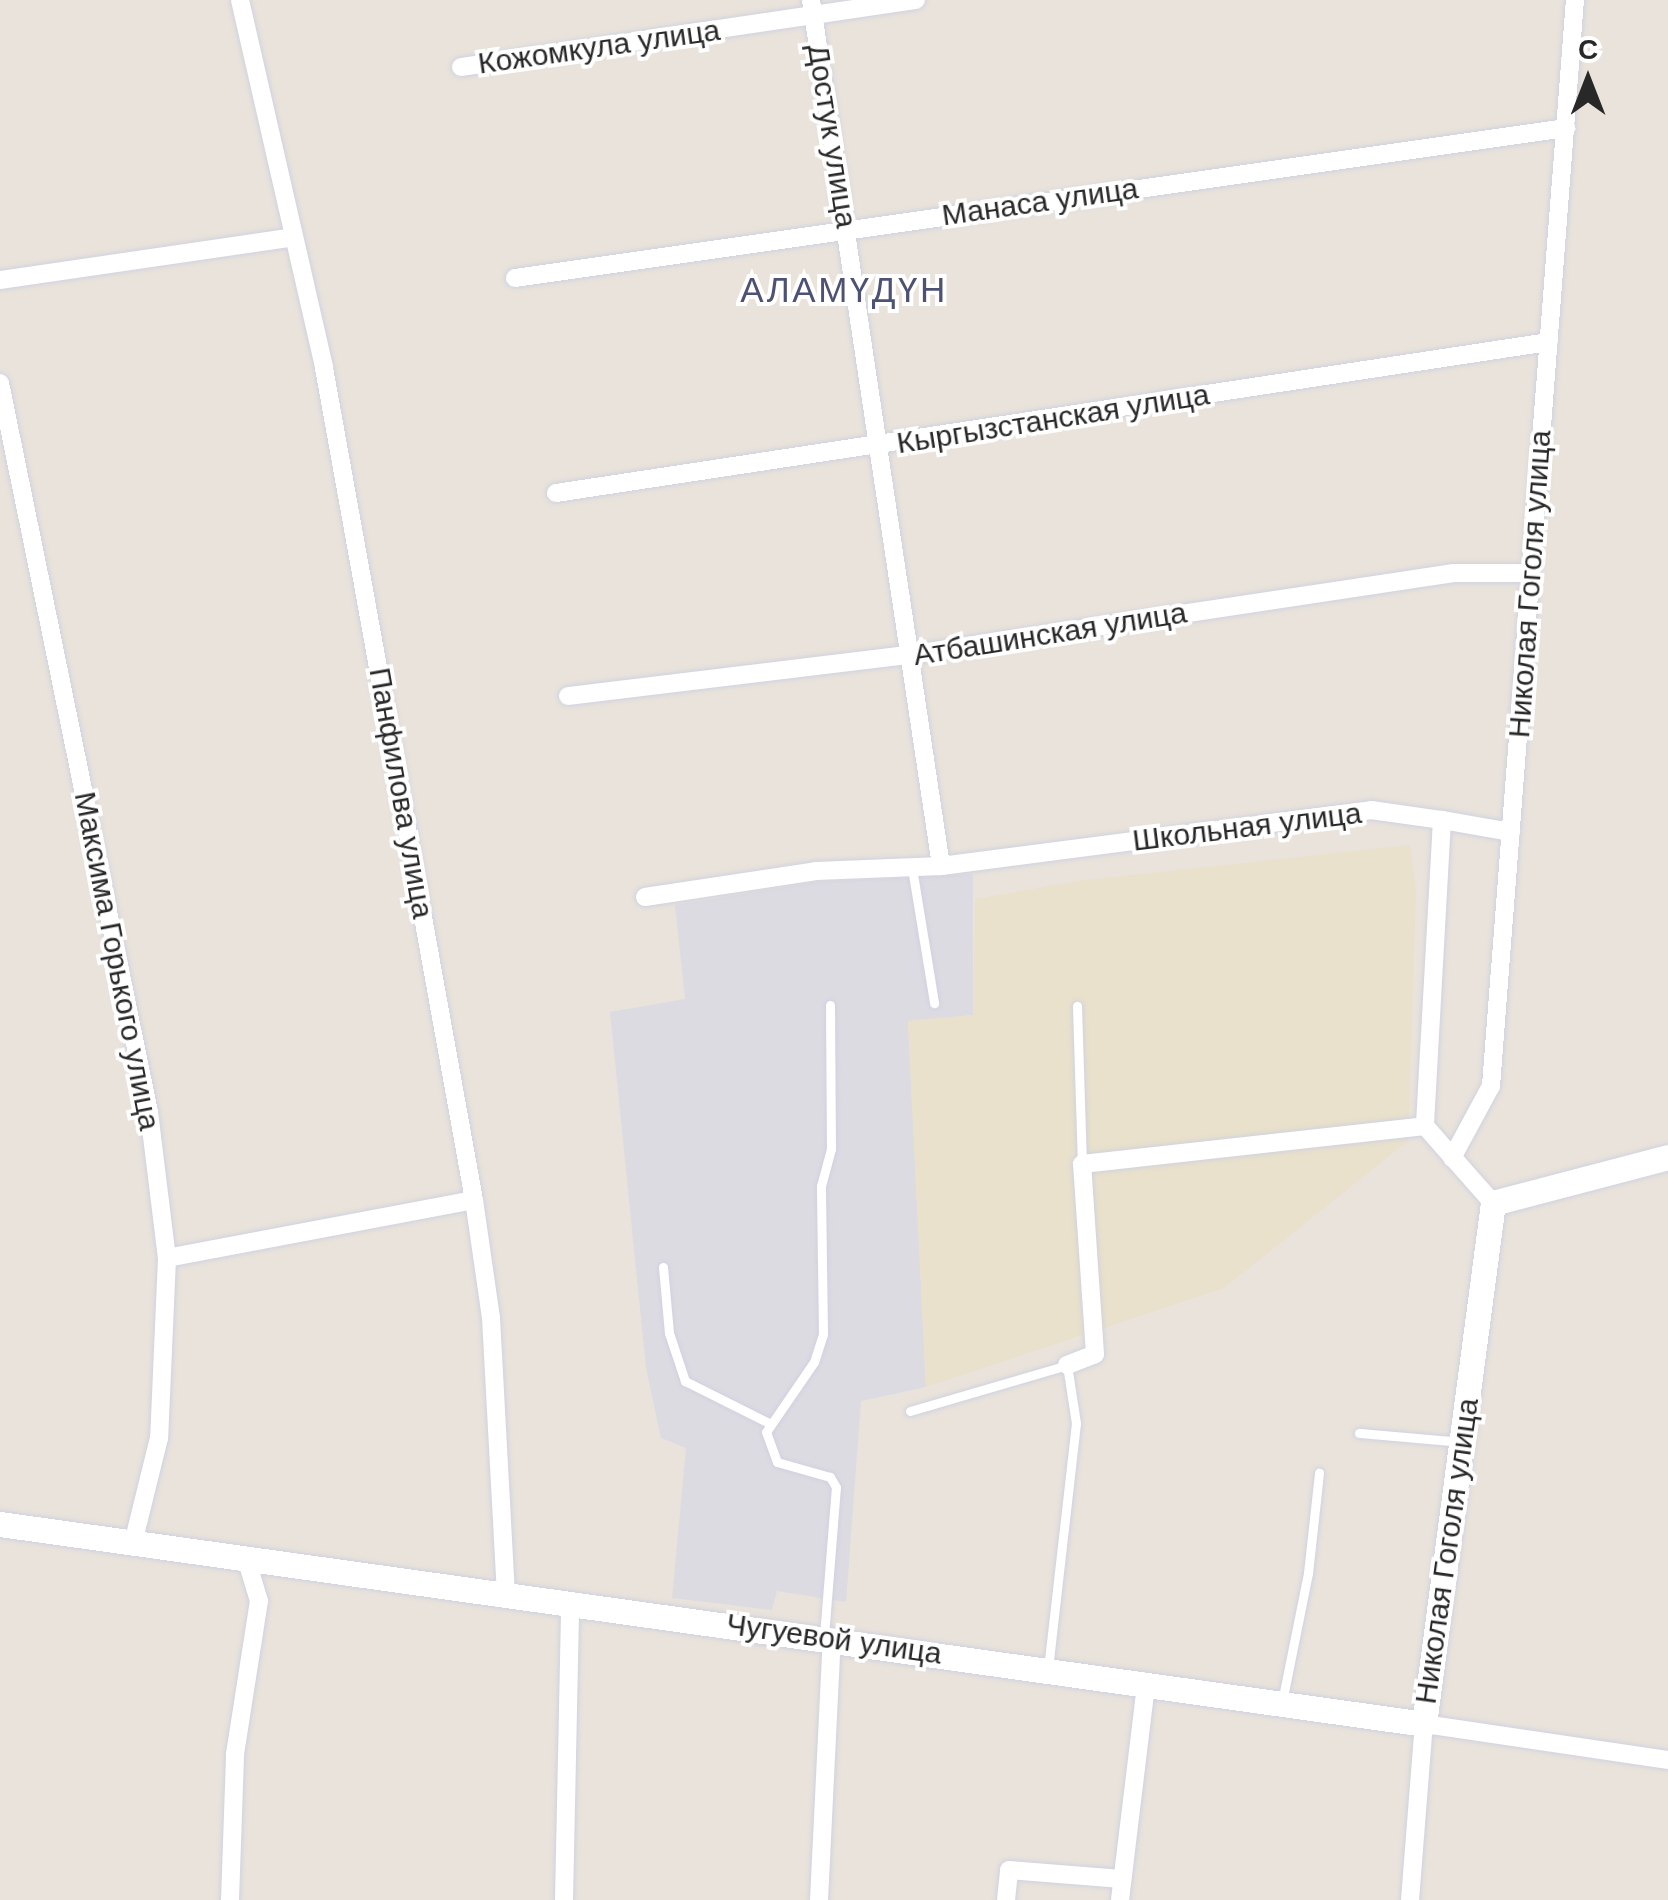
<!DOCTYPE html>
<meta charset="utf-8">
<style>
body{margin:0}
#map{position:relative;width:1668px;height:1900px;overflow:hidden;background:#e9e3db;font-family:Arial,sans-serif}
div>[style]{position:absolute}
.industrial>*{inset:0;background:#dddbe2}
.education>*{inset:0;background:#e9e1cb}
.roads{filter:drop-shadow(0 0 2px #d0d2e0) drop-shadow(0 0 2px #d0d2e0)}
.lane>*{height:9px;margin:-4.5px;padding:0 4.5px;transform-origin:4.5px;border-radius:4.5px;background:#fff}
.street>*{height:18px;margin:-9px;padding:0 9px;transform-origin:9px;border-radius:9px;background:#fff}
.secondary>*{height:25px;margin:-12.5px;padding:0 12.5px;transform-origin:12.5px;border-radius:12.5px;background:#fff}
span{translate:-50% -50%;white-space:nowrap;text-align:center;line-height:1.15;-webkit-text-stroke:8px #fff;paint-order:stroke}
.street-label{font-size:30px;color:#282828}
.quarter-label{font-size:35px;color:#4d5274;letter-spacing:2.5px}
.north{position:absolute;left:1538px;top:30px;width:100px;height:100px;-webkit-text-stroke:8px #fff;paint-order:stroke;rotate:0deg;font-size:28px;font-weight:700;line-height:40px;text-align:center;color:#282828}
.north::after{content:'';display:block;margin:auto;width:35px;height:45px;background:#282828;clip-path:polygon(50% 0,100% 100%,50% 72%,0 100%)}
</style>
<div id="map">
<div class="industrial">
<i style="clip-path:polygon(973px 874px,973px 1015px,908px 1022px,926px 1387px,861px 1401px,846px 1602px,777px 1591px,772px 1610px,672px 1598px,686px 1448px,661px 1438px,646px 1368px,610px 1012px,685px 999px,675px 905px,817px 882px)"></i>
</div>
<div class="education">
<i style="clip-path:polygon(1410px 845px,1416px 891px,1408px 1141px,1224px 1288px,926px 1387px,908px 1021px,973px 1015px,975px 899px,1086px 880px)"></i>
</div>
<div class="roads">
<div class="lane">
<i style="left:912px;top:868px;width:137px;rotate:80.7deg"></i>
<i style="left:1077px;top:1006px;width:158px;rotate:88.2deg"></i>
<i style="left:663px;top:1267px;width:66px;rotate:84.8deg"></i>
<i style="left:669px;top:1333px;width:51px;rotate:71.6deg"></i>
<i style="left:685px;top:1381px;width:96px;rotate:26.6deg"></i>
<i style="left:910px;top:1411px;width:164px;rotate:-16.3deg"></i>
<i style="left:1067px;top:1365px;width:59px;rotate:81.2deg"></i>
<i style="left:1076px;top:1423px;width:246px;rotate:96.5deg"></i>
<i style="left:1359px;top:1433px;width:102px;rotate:5deg"></i>
<i style="left:824px;top:1636px;width:149px;rotate:-85.4deg"></i>
<i style="left:836px;top:1487px;width:12px;rotate:-121deg"></i>
<i style="left:830px;top:1477px;width:55px;rotate:-164.2deg"></i>
<i style="left:777px;top:1462px;width:32px;rotate:-110deg"></i>
<i style="left:766px;top:1432px;width:85px;rotate:-55.6deg"></i>
<i style="left:814px;top:1362px;width:29px;rotate:-72deg"></i>
<i style="left:823px;top:1334px;width:148px;rotate:-90.8deg"></i>
<i style="left:821px;top:1186px;width:38px;rotate:-75deg"></i>
<i style="left:831px;top:1149px;width:144px;rotate:-90.4deg"></i>
<i style="left:1282px;top:1702px;width:132px;rotate:-78.6deg"></i>
<i style="left:1308px;top:1573px;width:101px;rotate:-83.7deg"></i>
</div>
<div class="street">
<i style="left:240px;top:0;width:377px;rotate:77.1deg"></i>
<i style="left:324px;top:368px;width:845px;rotate:79.78deg"></i>
<i style="left:474px;top:1200px;width:119px;rotate:81.8deg"></i>
<i style="left:491px;top:1318px;width:277px;rotate:86.9deg"></i>
<i style="left:811px;top:0;width:876px;rotate:81.46deg"></i>
<i style="left:461px;top:67px;width:460px;rotate:-8.4deg"></i>
<i style="left:515px;top:278px;width:1062px;rotate:-8.12deg"></i>
<i style="left:0;top:280px;width:296px;rotate:-8.3deg"></i>
<i style="left:0;top:383px;width:744px;rotate:78.45deg"></i>
<i style="left:149px;top:1112px;width:147px;rotate:83deg"></i>
<i style="left:167px;top:1258px;width:180px;rotate:92.5deg"></i>
<i style="left:159px;top:1438px;width:108px;rotate:103.9deg"></i>
<i style="left:556px;top:493px;width:1004px;rotate:-8.65deg"></i>
<i style="left:568px;top:696px;width:343px;rotate:-6.9deg"></i>
<i style="left:909px;top:655px;width:551px;rotate:-8.56deg"></i>
<i style="left:1454px;top:573px;width:77px"></i>
<i style="left:1442px;top:820px;width:70px;rotate:9.9deg"></i>
<i style="left:645px;top:897px;width:173px;rotate:-8.6deg"></i>
<i style="left:816px;top:871px;width:125px;rotate:-2.3deg"></i>
<i style="left:941px;top:866px;width:434px;rotate:-7.4deg"></i>
<i style="left:1371px;top:810px;width:72px;rotate:8deg"></i>
<i style="left:1442px;top:820px;width:306px;rotate:93.2deg"></i>
<i style="left:1425px;top:1126px;width:103px;rotate:48.6deg"></i>
<i style="left:1452px;top:1158px;width:82px;rotate:-61.6deg"></i>
<i style="left:1491px;top:1086px;width:1089px;rotate:-85.58deg"></i>
<i style="left:167px;top:1258px;width:312px;rotate:-10.7deg"></i>
<i style="left:1067px;top:1365px;width:30px;rotate:-21deg"></i>
<i style="left:1095px;top:1354px;width:190px;rotate:-93.9deg"></i>
<i style="left:1082px;top:1164px;width:345px;rotate:-6.3deg"></i>
<i style="left:230px;top:1900px;width:146px;rotate:-88deg"></i>
<i style="left:235px;top:1754px;width:155px;rotate:-81.1deg"></i>
<i style="left:259px;top:1601px;width:45px;rotate:-106.8deg"></i>
<i style="left:564px;top:1900px;width:298px;rotate:-88.8deg"></i>
<i style="left:819px;top:1900px;width:263px;rotate:-87.2deg"></i>
<i style="left:1006px;top:1900px;width:30px;rotate:-84deg"></i>
<i style="left:1009px;top:1870px;width:113px;rotate:4.6deg"></i>
<i style="left:1120px;top:1900px;width:217px;rotate:-83.1deg"></i>
<i style="left:1410px;top:1900px;width:177px;rotate:-85.5deg"></i>
<i style="left:1424px;top:1724px;width:247px;rotate:8.4deg"></i>
</div>
<div class="secondary">
<i style="left:0;top:1524px;width:1438px;rotate:7.99deg"></i>
<i style="left:1424px;top:1724px;width:526px;rotate:-82.46deg"></i>
<i style="left:1493px;top:1203px;width:181px;rotate:-14.7deg"></i>
</div>
</div>
<div class="street-label">
<span style="left:599px;top:47px;rotate:-8deg">Кожомкула улица</span>
<span style="left:832px;top:136px;rotate:81deg">Достук улица</span>
<span style="left:1040px;top:202px;rotate:-8deg">Манаса улица</span>
<span style="left:1053px;top:419px;rotate:-9deg">Кыргызстанская улица</span>
<span style="left:1530px;top:584px;rotate:-86deg">Николая Гоголя улица</span>
<span style="left:1050px;top:634px;rotate:-9deg">Атбашинская улица</span>
<span style="left:401px;top:793px;rotate:80deg">Панфилова улица</span>
<span style="left:1247px;top:827px;rotate:-7deg">Школьная улица</span>
<span style="left:117px;top:961px;rotate:79deg">Максима Горького улица</span>
<span style="left:1447px;top:1551px;rotate:-82deg">Николая Гоголя улица</span>
<span style="left:834px;top:1639px;rotate:8deg">Чугуевой улица</span>
</div>
<div class="quarter-label">
<span style="left:844px;top:290px">АЛАМҮДҮН</span>
</div>
<div class="north">С</div>
</div>
